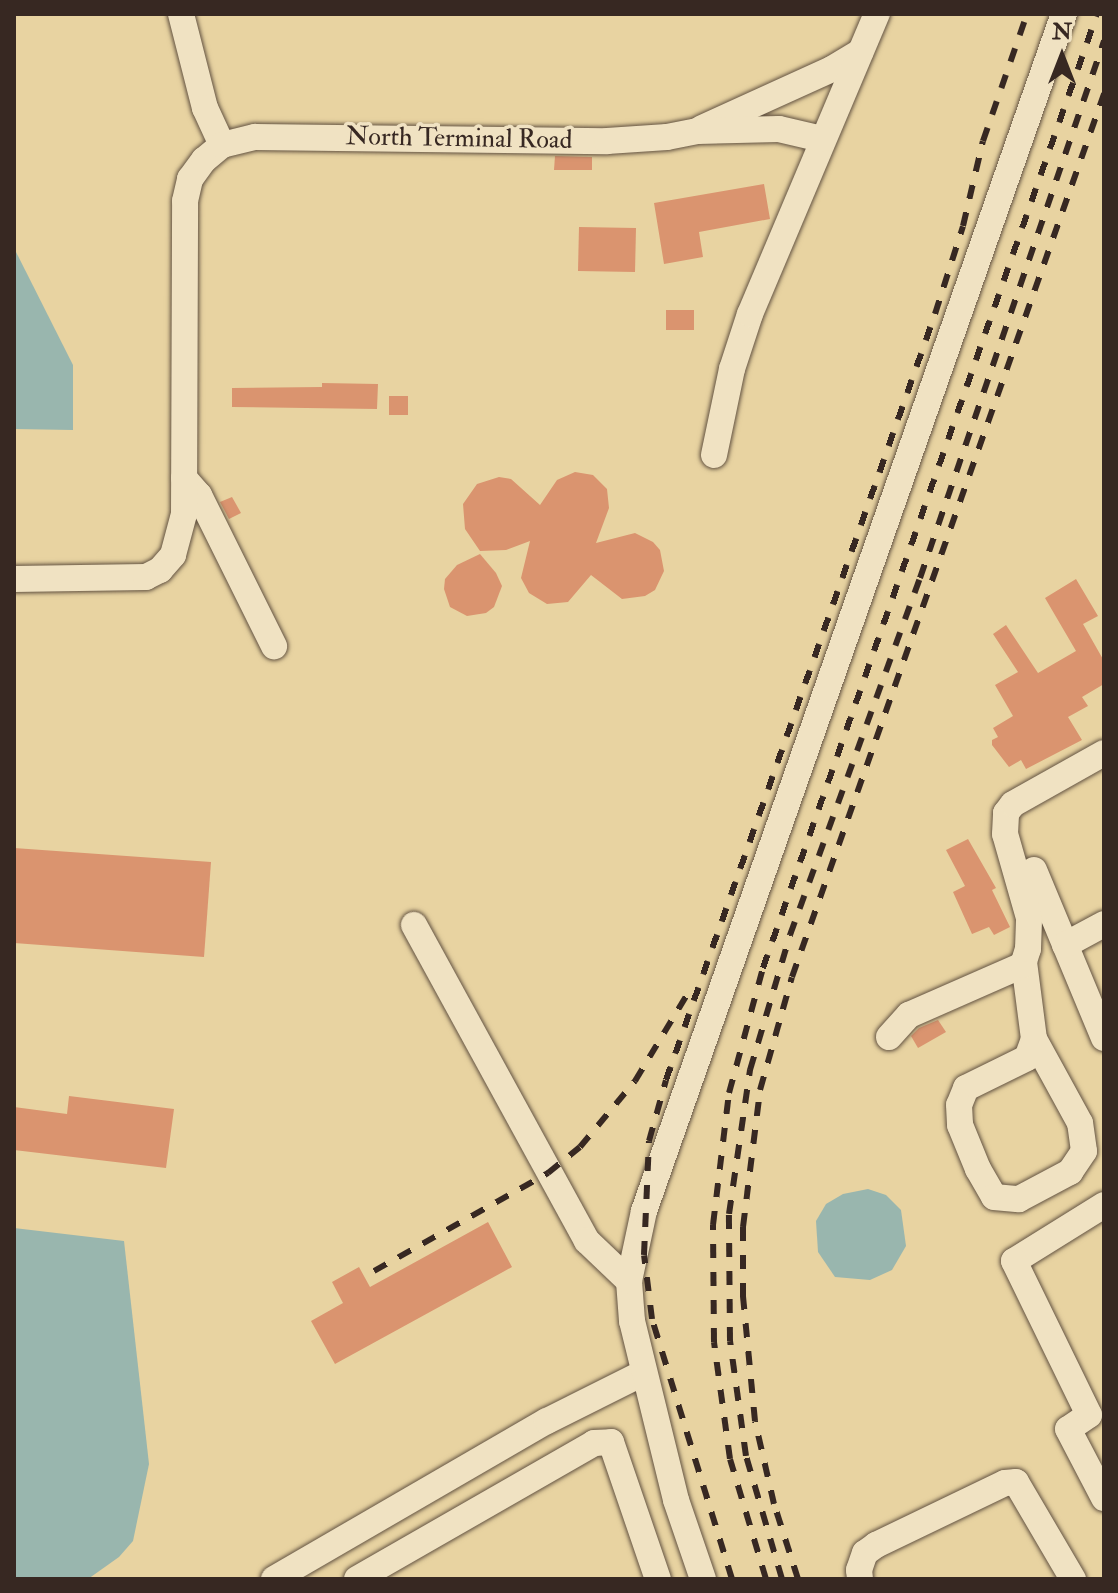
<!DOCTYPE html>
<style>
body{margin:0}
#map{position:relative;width:1118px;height:1593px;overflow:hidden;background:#e8d3a1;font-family:"IM FELL Double Pica",serif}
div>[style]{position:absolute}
.water>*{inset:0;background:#99b6ae}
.building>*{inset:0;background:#da946f}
.roads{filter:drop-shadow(0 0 2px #635342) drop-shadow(0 0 2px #635342)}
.minor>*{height:26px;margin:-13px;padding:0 13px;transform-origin:13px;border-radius:13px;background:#f0e2c2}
.rail>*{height:6px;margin-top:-3px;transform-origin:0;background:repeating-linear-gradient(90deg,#372822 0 14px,transparent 0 28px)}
span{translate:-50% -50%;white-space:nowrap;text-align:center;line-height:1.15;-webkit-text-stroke:7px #f0e2c2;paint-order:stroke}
.street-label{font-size:26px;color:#372822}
.frame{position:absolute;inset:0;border:16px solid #372822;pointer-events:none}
.north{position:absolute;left:1022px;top:16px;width:80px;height:80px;-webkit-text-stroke:6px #f0e2c2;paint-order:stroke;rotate:0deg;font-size:22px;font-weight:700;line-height:32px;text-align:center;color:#372822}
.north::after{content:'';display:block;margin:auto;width:28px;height:36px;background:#372822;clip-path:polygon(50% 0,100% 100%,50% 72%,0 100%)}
</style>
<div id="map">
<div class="water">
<i style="clip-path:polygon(14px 248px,73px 365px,73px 430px,14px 429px)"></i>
<i style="clip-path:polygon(868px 1189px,886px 1195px,901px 1210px,906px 1246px,892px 1270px,870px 1280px,835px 1277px,818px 1252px,816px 1221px,826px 1204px,843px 1194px)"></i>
<i style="clip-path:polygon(14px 1228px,124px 1241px,149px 1464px,133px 1541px,119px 1557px,88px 1579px,14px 1579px)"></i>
</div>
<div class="building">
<i style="clip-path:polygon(555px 156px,592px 157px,592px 170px,554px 170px)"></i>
<i style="clip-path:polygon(764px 184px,770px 219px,699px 232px,703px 257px,664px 264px,654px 203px)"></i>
<i style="clip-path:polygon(579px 227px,636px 228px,635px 272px,578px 271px)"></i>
<i style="clip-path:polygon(666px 310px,694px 310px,694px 330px,666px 330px)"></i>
<i style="clip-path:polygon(322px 383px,378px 384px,377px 409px,232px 407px,232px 388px,322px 387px)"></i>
<i style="clip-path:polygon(389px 396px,408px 396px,408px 415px,389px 415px)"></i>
<i style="clip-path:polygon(575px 472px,593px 475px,607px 489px,609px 508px,596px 543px,635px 533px,653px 542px,660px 550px,664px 571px,655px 590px,645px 596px,622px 599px,591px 575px,568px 602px,547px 604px,529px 593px,521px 578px,530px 541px,506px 550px,480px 551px,465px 529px,463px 504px,477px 484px,499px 477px,511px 479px,540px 505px,557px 480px)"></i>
<i style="clip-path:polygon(232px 497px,241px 513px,229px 519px,220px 502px)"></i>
<i style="clip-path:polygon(480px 554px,496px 573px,502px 586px,494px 607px,486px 613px,467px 616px,450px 607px,444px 589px,445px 579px,457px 565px)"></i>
<i style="clip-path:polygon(1076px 579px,1098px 616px,1083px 624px,1104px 661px,1104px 684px,1082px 697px,1088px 706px,1068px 717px,1082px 740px,1026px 769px,1021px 760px,1009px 767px,992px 745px,992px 740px,998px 737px,993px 728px,1013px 716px,995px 685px,1018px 672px,993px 634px,1006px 625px,1038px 673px,1076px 651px,1045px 598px)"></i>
<i style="clip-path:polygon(968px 839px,996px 888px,992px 890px,1010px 927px,994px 935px,989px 927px,972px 934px,953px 892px,965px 886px,946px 850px)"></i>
<i style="clip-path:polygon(14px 848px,211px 862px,204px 957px,14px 943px)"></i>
<i style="clip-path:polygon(938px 1020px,946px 1032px,918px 1048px,911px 1036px,919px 1028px)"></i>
<i style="clip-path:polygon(69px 1096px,174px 1109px,166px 1168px,14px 1150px,14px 1107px,67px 1114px)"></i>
<i style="clip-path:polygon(488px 1222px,512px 1267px,335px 1364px,311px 1321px,343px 1303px,332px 1282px,359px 1267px,370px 1287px)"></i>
</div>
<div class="roads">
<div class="minor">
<i style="left:181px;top:14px;width:97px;rotate:75.7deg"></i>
<i style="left:205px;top:108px;width:41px;rotate:65.3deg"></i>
<i style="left:702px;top:128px;width:143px;rotate:-24.4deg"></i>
<i style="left:832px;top:69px;width:33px;rotate:-31deg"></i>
<i style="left:714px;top:455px;width:88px;rotate:-78.2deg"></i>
<i style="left:732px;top:369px;width:58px;rotate:-71.9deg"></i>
<i style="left:750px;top:314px;width:326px;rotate:-67.1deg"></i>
<i style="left:184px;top:478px;width:23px;rotate:49deg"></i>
<i style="left:199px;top:495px;width:169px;rotate:63.6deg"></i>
<i style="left:14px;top:579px;width:132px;rotate:-0.9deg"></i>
<i style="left:146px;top:577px;width:16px;rotate:-27deg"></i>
<i style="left:160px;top:570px;width:20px;rotate:-49deg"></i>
<i style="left:173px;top:555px;width:42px;rotate:-75deg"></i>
<i style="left:184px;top:514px;width:313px;rotate:-89.8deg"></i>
<i style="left:185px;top:201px;width:23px;rotate:-77deg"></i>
<i style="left:190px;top:179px;width:24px;rotate:-54deg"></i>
<i style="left:204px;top:160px;width:23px;rotate:-40deg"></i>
<i style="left:222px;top:145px;width:34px;rotate:-14deg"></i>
<i style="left:255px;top:137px;width:352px;rotate:0.7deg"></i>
<i style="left:607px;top:141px;width:60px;rotate:-3.8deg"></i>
<i style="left:667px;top:137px;width:31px;rotate:-11deg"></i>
<i style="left:697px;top:131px;width:82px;rotate:-1.4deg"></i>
<i style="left:779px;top:129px;width:44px;rotate:13.1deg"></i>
<i style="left:1034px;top:870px;width:182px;rotate:67.4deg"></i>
<i style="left:414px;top:925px;width:360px;rotate:61.3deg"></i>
<i style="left:587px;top:1241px;width:58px;rotate:43.6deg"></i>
<i style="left:1065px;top:945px;width:44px;rotate:-28.3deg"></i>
<i style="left:1024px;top:962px;width:78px;rotate:82.6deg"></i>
<i style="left:1034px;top:1039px;width:20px;rotate:110deg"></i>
<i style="left:1027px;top:1058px;width:68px;rotate:153.8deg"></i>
<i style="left:966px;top:1088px;width:18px;rotate:112deg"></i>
<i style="left:959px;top:1105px;width:20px;rotate:87deg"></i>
<i style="left:960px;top:1125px;width:48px;rotate:67.8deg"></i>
<i style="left:978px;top:1169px;width:32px;rotate:60deg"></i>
<i style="left:994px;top:1197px;width:25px;rotate:5deg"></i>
<i style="left:1019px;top:1199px;width:58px;rotate:-27.9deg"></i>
<i style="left:1070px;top:1172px;width:25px;rotate:-56deg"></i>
<i style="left:1084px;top:1151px;width:28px;rotate:-98deg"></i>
<i style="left:1080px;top:1123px;width:96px;rotate:-118.7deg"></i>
<i style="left:889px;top:1037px;width:30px;rotate:-48deg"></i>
<i style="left:909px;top:1015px;width:124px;rotate:-23.7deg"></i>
<i style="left:1023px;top:965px;width:17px;rotate:-73deg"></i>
<i style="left:1028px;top:949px;width:31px;rotate:-88deg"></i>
<i style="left:1029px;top:918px;width:87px;rotate:-105.9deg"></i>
<i style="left:1005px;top:834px;width:21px;rotate:-87deg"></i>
<i style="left:1006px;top:813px;width:11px;rotate:-52deg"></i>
<i style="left:1013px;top:804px;width:104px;rotate:-29.3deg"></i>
<i style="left:1104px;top:1205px;width:106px;rotate:148.1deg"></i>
<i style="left:1014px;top:1261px;width:171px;rotate:64deg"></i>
<i style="left:1089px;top:1415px;width:25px;rotate:146deg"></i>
<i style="left:1068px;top:1429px;width:78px;rotate:62.4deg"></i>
<i style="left:274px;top:1579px;width:315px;rotate:-30.1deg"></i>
<i style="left:547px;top:1421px;width:107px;rotate:-26.6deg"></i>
<i style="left:357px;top:1579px;width:273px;rotate:-29.8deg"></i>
<i style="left:594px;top:1443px;width:17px;rotate:-3deg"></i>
<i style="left:611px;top:1442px;width:145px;rotate:71.1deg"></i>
<i style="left:703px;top:1579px;width:83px;rotate:-108.9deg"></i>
<i style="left:676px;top:1500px;width:184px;rotate:-103.8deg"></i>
<i style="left:632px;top:1321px;width:40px;rotate:-94.3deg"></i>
<i style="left:629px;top:1281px;width:72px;rotate:-77.9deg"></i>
<i style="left:644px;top:1211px;width:1269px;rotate:-70.67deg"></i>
<i style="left:860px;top:1579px;width:9px;rotate:-96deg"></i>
<i style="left:859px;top:1570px;width:18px;rotate:-71deg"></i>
<i style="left:865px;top:1553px;width:14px;rotate:-36deg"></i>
<i style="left:876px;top:1545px;width:143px;rotate:-25.7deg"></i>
<i style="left:1005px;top:1483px;width:11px;rotate:-5deg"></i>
<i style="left:1016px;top:1482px;width:113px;rotate:59.6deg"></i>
</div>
</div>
<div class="rail">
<i style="left:374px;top:1271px;width:200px;rotate:-29.4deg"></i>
<i style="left:548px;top:1173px;width:41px;rotate:-39.1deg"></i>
<i style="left:580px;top:1147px;width:86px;rotate:-50.2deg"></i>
<i style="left:635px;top:1081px;width:103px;rotate:-58.9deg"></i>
<i style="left:732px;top:1579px;width:272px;rotate:-107.1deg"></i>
<i style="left:652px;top:1319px;width:64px;rotate:-97.1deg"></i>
<i style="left:644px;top:1255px;width:114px;rotate:-87.5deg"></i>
<i style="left:649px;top:1141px;width:63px;rotate:-74.4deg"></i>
<i style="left:666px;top:1080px;width:812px;rotate:-70.65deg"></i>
<i style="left:935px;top:314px;width:92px;rotate:-72.3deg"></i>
<i style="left:963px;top:226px;width:87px;rotate:-76.8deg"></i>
<i style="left:983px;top:141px;width:134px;rotate:-70.9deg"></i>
<i style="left:766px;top:1579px;width:125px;rotate:-106.7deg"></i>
<i style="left:730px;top:1459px;width:118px;rotate:-97.8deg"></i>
<i style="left:714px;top:1342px;width:117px;rotate:-90.5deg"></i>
<i style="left:713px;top:1225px;width:133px;rotate:-83.1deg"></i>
<i style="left:729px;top:1093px;width:130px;rotate:-74.8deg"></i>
<i style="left:763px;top:968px;width:1011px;rotate:-70.7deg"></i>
<i style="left:782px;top:1579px;width:128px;rotate:-106.3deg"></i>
<i style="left:746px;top:1456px;width:116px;rotate:-97.9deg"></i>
<i style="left:730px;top:1341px;width:127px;rotate:-90.5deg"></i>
<i style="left:729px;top:1214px;width:146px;rotate:-81.7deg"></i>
<i style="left:750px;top:1070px;width:141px;rotate:-73.5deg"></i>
<i style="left:790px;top:935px;width:380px;rotate:-70deg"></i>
<i style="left:920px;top:578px;width:568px;rotate:-71.09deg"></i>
<i style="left:798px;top:1579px;width:79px;rotate:-107.7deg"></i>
<i style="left:774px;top:1504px;width:85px;rotate:-102.9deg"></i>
<i style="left:755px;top:1421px;width:125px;rotate:-95.5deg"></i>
<i style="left:743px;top:1297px;width:70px;rotate:-90deg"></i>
<i style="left:743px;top:1227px;width:138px;rotate:-82.9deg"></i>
<i style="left:760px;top:1090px;width:117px;rotate:-74.2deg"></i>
<i style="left:792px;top:977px;width:937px;rotate:-70.54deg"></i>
</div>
<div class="street-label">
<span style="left:459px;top:139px;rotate:1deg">North Terminal Road</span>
</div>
<div class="frame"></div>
<div class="north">N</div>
</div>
